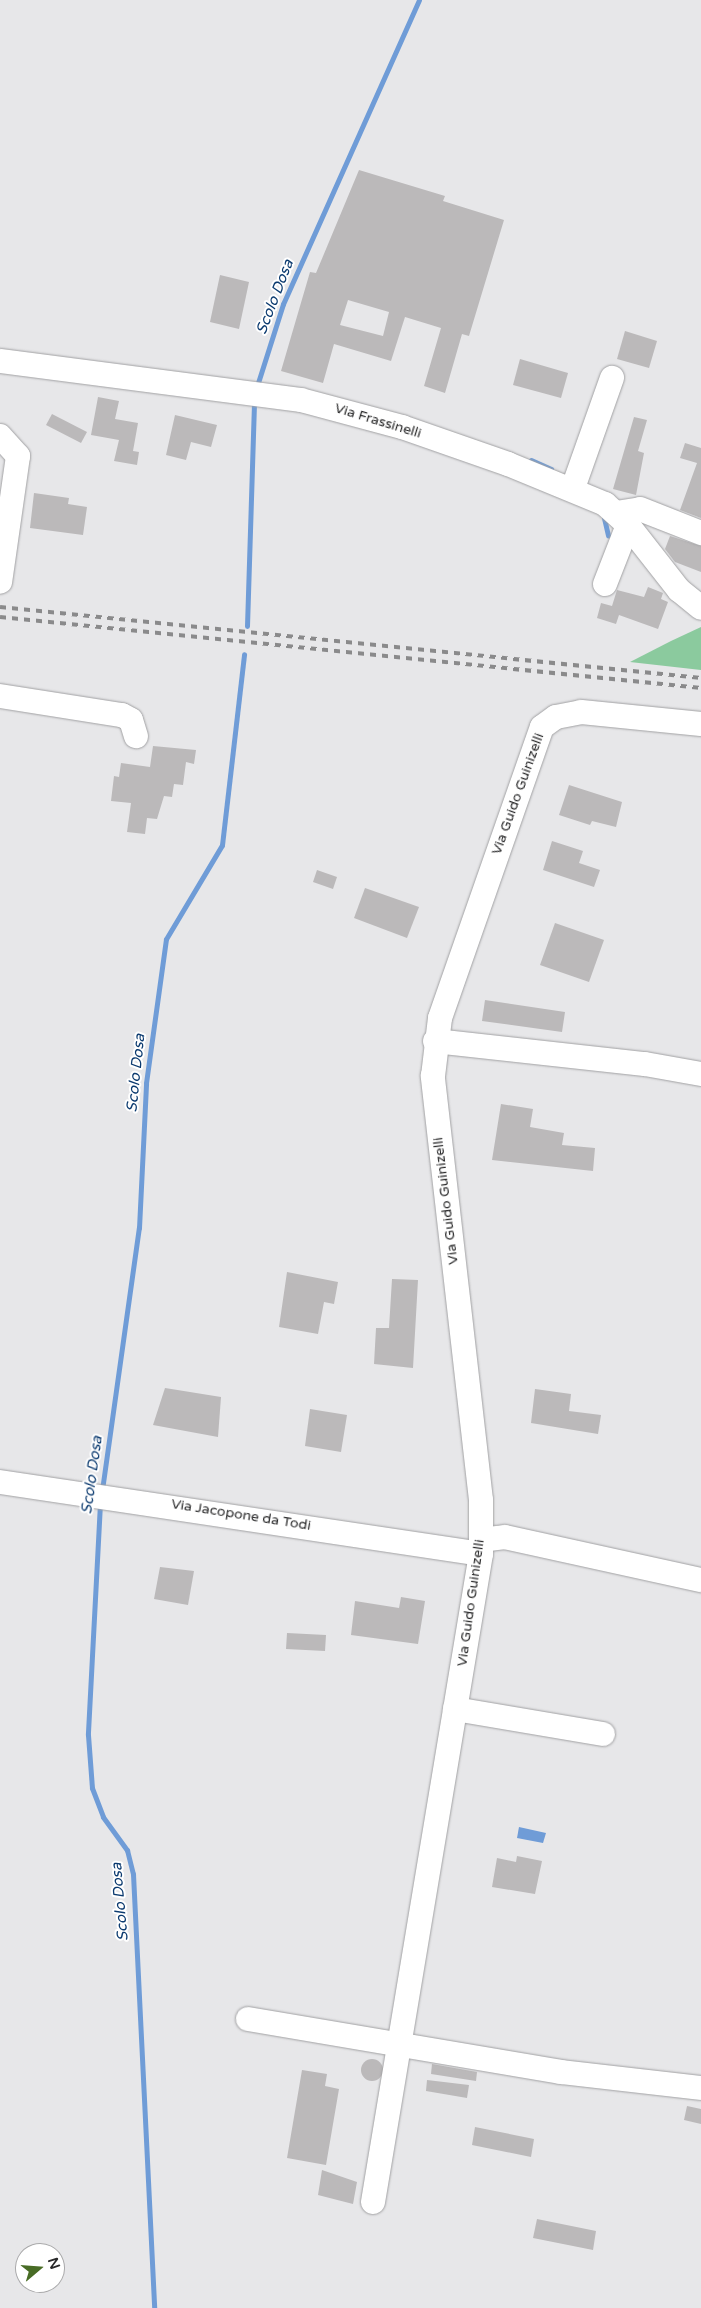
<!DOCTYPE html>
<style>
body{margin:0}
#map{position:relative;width:701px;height:2308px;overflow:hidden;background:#e7e7e9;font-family:"Varela Round",sans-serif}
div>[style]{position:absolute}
.green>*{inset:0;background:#8bca9e}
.water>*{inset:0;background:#6f9cd7}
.stream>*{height:5px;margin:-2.5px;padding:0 2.5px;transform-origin:2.5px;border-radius:2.5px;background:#6f9cd7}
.building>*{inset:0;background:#bbb9ba}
.round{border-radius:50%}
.roads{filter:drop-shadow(0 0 1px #a1a1a3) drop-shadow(0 0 1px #a1a1a3)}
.minor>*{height:24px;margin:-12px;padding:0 12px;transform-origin:12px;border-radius:12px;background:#fff}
.rail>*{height:4px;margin-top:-2px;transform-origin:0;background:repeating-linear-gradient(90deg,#8a8a8b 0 6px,transparent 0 12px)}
span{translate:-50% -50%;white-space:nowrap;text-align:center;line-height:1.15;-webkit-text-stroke:4px #fff;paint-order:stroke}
.street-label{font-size:14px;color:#29292a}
.water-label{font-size:15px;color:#0b3a6f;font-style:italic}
.north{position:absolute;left:15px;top:2243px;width:50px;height:50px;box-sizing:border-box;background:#fff;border:1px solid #a9a9aa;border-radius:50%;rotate:72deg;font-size:14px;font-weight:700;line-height:20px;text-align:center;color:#29292a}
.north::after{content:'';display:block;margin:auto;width:18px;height:22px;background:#486c25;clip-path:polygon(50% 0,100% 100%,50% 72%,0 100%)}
</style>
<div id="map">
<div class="green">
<i style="clip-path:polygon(701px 627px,701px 670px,630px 662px,671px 641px)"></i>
</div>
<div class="water">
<i style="clip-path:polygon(519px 1827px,546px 1833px,543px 1843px,517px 1838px)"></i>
</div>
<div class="stream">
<i style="left:256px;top:389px;width:89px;rotate:-72.4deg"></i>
<i style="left:283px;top:304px;width:333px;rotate:-65.9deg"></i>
<i style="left:531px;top:460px;width:22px;rotate:24deg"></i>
<i style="left:604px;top:518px;width:18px;rotate:77deg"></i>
<i style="left:247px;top:626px;width:226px;rotate:-88.2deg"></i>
<i style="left:102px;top:1490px;width:265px;rotate:-82deg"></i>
<i style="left:139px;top:1228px;width:145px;rotate:-87.2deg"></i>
<i style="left:146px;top:1083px;width:145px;rotate:-82.1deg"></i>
<i style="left:166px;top:939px;width:109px;rotate:-59.2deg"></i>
<i style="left:222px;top:845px;width:192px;rotate:-83.4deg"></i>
<i style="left:100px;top:1503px;width:232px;rotate:93deg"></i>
<i style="left:88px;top:1735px;width:53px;rotate:85.7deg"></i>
<i style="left:92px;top:1788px;width:31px;rotate:69deg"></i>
<i style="left:103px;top:1817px;width:41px;rotate:54deg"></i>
<i style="left:127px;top:1850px;width:25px;rotate:76deg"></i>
<i style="left:133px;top:1874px;width:435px;rotate:87.2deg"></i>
</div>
<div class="building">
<i style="clip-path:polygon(evenodd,359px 170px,445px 196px,443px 201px,504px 220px,469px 336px,462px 334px,445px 393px,424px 386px,441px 328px,405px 317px,391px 361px,334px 344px,323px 383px,281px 371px,310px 272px,316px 273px,359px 170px,348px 300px,389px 312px,383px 336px,340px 325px,348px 300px)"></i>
<i style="clip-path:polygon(220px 275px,249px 282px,239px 329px,210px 322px)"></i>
<i style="clip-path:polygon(625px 331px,657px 341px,649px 368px,617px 359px)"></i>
<i style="clip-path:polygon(520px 359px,568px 373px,561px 398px,513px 385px)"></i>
<i style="clip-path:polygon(98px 397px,119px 401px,115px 419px,138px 423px,133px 451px,139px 452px,137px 465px,114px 461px,119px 440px,91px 435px)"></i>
<i style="clip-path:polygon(52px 414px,87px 432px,81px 443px,46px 425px)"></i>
<i style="clip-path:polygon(175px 415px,217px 425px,211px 447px,191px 442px,186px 460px,166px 455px)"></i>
<i style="clip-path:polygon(634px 417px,647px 420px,638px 451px,644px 453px,636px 495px,613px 489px)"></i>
<i style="clip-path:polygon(685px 443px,701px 448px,701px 518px,680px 510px,697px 463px,680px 458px)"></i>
<i style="clip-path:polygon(34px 493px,69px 498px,68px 504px,87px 507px,83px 535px,30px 528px)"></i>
<i style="clip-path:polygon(670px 536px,701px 546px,701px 572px,675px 562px,665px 549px)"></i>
<i style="clip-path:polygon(648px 587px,663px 593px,661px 599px,668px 602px,658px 629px,619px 615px,616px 624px,597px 618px,601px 603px,612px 606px,617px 590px,644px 597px)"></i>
<i style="clip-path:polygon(153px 746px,196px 750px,194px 764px,186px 762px,183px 785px,174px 784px,172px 797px,164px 796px,157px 819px,147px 818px,145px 834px,127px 832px,131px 803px,111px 801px,114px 776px,119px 777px,121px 763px,150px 767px)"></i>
<i style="clip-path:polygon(569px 785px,622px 802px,616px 827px,592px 821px,590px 825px,559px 815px)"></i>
<i style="clip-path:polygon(552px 841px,583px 851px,579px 863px,600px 870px,594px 887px,543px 870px)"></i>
<i style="clip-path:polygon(317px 870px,337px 877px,333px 889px,313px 882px)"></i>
<i style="clip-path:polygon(365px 888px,419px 907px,407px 938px,354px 918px)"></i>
<i style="clip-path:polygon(555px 923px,604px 940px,589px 982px,540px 965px)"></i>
<i style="clip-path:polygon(485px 1000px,565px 1012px,562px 1032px,482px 1021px)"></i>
<i style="clip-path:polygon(501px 1104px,533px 1109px,530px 1127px,564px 1133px,562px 1145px,595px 1148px,593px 1171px,492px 1160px)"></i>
<i style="clip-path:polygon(287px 1272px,338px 1282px,334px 1304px,324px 1302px,318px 1334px,279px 1327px)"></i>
<i style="clip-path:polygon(392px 1279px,418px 1280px,413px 1368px,374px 1364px,376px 1328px,389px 1328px)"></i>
<i style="clip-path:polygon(165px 1388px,221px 1397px,218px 1437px,153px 1425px)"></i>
<i style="clip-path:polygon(535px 1389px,571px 1394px,569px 1411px,601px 1415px,598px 1434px,531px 1423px)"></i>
<i style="clip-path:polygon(310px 1409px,347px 1415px,341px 1452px,305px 1446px)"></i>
<i style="clip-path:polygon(160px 1567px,194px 1571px,188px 1605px,154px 1599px)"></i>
<i style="clip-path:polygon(401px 1597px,425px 1601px,418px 1644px,351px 1635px,355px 1601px,399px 1608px)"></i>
<i style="clip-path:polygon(287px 1633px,326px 1635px,325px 1651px,286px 1649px)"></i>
<i style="clip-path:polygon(517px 1856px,542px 1861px,535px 1894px,492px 1887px,497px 1858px,516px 1862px)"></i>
<i class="round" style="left:361px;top:2059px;width:22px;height:22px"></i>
<i style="clip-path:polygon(432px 2064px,477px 2072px,476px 2081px,431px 2074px)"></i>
<i style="clip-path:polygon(302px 2070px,327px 2074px,325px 2086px,339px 2089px,326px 2165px,287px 2158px)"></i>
<i style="clip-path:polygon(427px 2080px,469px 2085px,467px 2098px,426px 2091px)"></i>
<i style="clip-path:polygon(687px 2106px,701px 2109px,701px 2124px,684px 2120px)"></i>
<i style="clip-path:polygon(475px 2127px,534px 2139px,531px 2157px,472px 2145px)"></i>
<i style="clip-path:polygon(322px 2170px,357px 2182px,353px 2204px,318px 2195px)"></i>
<i style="clip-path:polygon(537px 2219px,596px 2231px,593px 2250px,533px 2238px)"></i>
</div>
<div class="roads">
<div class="minor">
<i style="left:0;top:361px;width:304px;rotate:7.4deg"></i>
<i style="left:301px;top:400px;width:105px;rotate:15deg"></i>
<i style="left:402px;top:427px;width:112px;rotate:19.2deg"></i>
<i style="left:508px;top:464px;width:105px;rotate:22.4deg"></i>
<i style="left:605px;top:504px;width:31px;rotate:42deg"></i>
<i style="left:628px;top:525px;width:83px;rotate:51.9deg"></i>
<i style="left:679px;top:590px;width:28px;rotate:39deg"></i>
<i style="left:0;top:436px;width:27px;rotate:48deg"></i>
<i style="left:18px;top:456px;width:127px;rotate:98.1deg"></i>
<i style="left:573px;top:488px;width:117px;rotate:-70.5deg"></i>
<i style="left:616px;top:513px;width:24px;rotate:-9deg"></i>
<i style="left:640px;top:509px;width:66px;rotate:21.5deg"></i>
<i style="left:605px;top:584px;width:63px;rotate:-68.7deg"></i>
<i style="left:0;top:696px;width:123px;rotate:8.9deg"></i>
<i style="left:122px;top:715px;width:10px;rotate:29deg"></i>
<i style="left:131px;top:720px;width:17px;rotate:73deg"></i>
<i style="left:435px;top:1041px;width:211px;rotate:6.3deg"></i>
<i style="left:645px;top:1064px;width:57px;rotate:10.1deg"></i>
<i style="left:0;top:1482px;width:486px;rotate:8.5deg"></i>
<i style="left:481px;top:1540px;width:24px;rotate:-7deg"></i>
<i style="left:505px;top:1537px;width:201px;rotate:12.4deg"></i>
<i style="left:455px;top:1709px;width:150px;rotate:9.6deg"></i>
<i style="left:248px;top:2019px;width:317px;rotate:9.6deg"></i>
<i style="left:561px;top:2072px;width:141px;rotate:6.5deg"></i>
<i style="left:373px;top:2202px;width:657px;rotate:-80.54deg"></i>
<i style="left:481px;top:1554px;width:54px;rotate:-90deg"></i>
<i style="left:481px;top:1500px;width:427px;rotate:-96.5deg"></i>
<i style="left:433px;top:1076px;width:58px;rotate:-83.1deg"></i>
<i style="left:440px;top:1018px;width:308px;rotate:-70.7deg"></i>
<i style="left:542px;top:727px;width:17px;rotate:-36deg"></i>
<i style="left:556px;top:717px;width:25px;rotate:-11deg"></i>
<i style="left:581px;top:712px;width:121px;rotate:5.7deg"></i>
</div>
</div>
<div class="rail">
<i style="left:0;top:607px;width:705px;rotate:5.78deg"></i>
<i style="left:0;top:617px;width:705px;rotate:5.78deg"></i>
</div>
<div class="street-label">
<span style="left:378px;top:421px;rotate:17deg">Via Frassinelli</span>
<span style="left:518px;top:794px;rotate:-70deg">Via Guido Guinizelli</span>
<span style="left:446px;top:1201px;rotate:-97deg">Via Guido Guinizelli</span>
<span style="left:241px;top:1515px;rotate:9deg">Via Jacopone da Todi</span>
<span style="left:471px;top:1603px;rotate:-82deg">Via Guido Guinizelli</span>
</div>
<div class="water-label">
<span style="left:275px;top:297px;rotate:-69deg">Scolo Dosa</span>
<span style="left:136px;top:1073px;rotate:-84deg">Scolo Dosa</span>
<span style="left:92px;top:1475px;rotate:-82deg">Scolo Dosa</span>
<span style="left:120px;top:1902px;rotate:-95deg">Scolo Dosa</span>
</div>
<div class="north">N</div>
</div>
